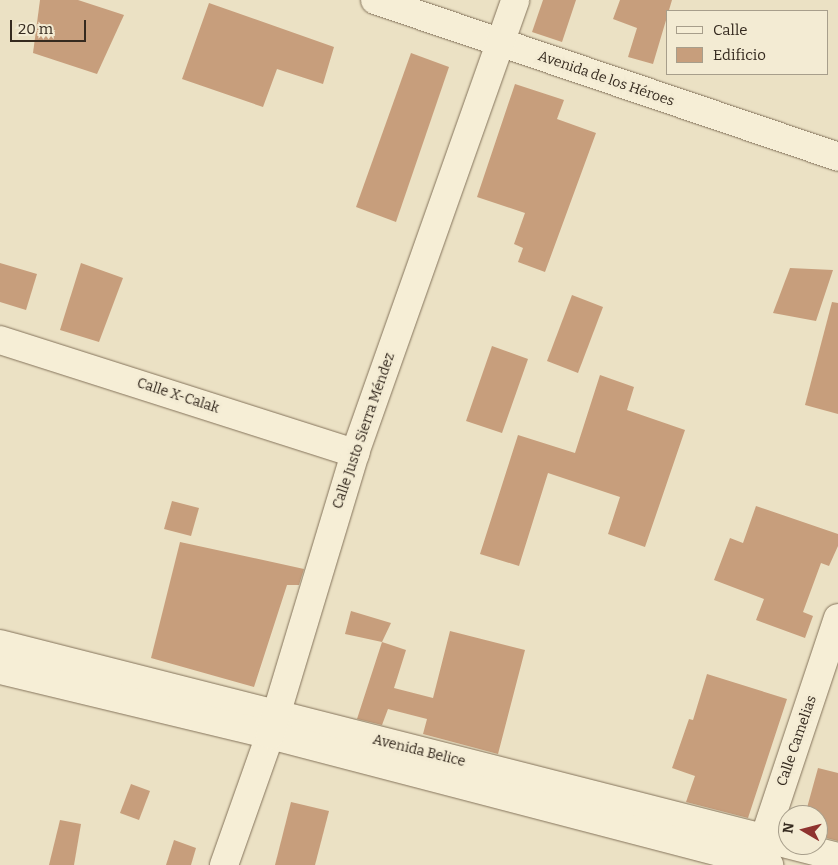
<!DOCTYPE html>
<meta charset="utf-8">
<style>
body{margin:0}
#map{position:relative;width:838px;height:865px;overflow:hidden;background:#ebe1c4;font-family:Bitter,serif}
div>[style]{position:absolute}
.building>*{inset:0;background:#c79e7c}
.roads{filter:drop-shadow(0 0 1px #84735b) drop-shadow(0 0 1px #84735b)}
.minor>*{height:28px;margin:-14px;padding:0 14px;transform-origin:14px;border-radius:14px;background:#f6eed6}
span{translate:-50% -50%;white-space:nowrap;text-align:center;line-height:1.15;-webkit-text-stroke:4.5px #f3ebd3;paint-order:stroke}
.street-label{font-size:14px;color:#352a1f}
.legend{position:absolute;left:666px;top:10px;width:162px;height:65px;box-sizing:border-box;background:#f3ebd3;border:1px solid #a79e8b;margin:0;padding:6px 9px;list-style:none;font-size:15px;color:#352a1f}
.legend li{display:flex;align-items:center;gap:10px;height:25px}
.legend b{width:25px;border:1px solid #a79e8b}
.north{position:absolute;left:778px;top:805px;width:50px;height:50px;box-sizing:border-box;background:#f3ebd3;border:1px solid #a79e8b;border-radius:50%;rotate:278deg;font-size:14px;font-weight:700;line-height:20px;text-align:center;color:#352a1f}
.north::after{content:'';display:block;margin:auto;width:18px;height:22px;background:#8f332f;clip-path:polygon(50% 0,100% 100%,50% 72%,0 100%)}
.scale{position:absolute;left:10px;top:20px;width:76px;height:22px;box-sizing:border-box;border:2px solid #352a1f;border-top:0;padding-left:6px;font-size:15px;line-height:18px;white-space:nowrap;color:#352a1f;-webkit-text-stroke:4px #f3ebd3;paint-order:stroke}
</style>
<div id="map">
<div class="building">
<i style="clip-path:polygon(40px 0,78px 0,124px 15px,97px 74px,33px 53px)"></i>
<i style="clip-path:polygon(543px 0,576px 0,562px 42px,532px 32px)"></i>
<i style="clip-path:polygon(620px 0,672px 0,653px 64px,628px 57px,637px 28px,613px 19px)"></i>
<i style="clip-path:polygon(209px 3px,334px 47px,323px 84px,277px 69px,263px 107px,182px 79px)"></i>
<i style="clip-path:polygon(411px 53px,449px 67px,396px 222px,356px 207px)"></i>
<i style="clip-path:polygon(515px 84px,564px 100px,557px 119px,596px 133px,545px 272px,518px 262px,523px 248px,514px 244px,525px 213px,477px 197px)"></i>
<i style="clip-path:polygon(0 263px,37px 274px,26px 310px,0 302px)"></i>
<i style="clip-path:polygon(81px 263px,123px 278px,99px 342px,60px 330px)"></i>
<i style="clip-path:polygon(790px 268px,833px 270px,816px 321px,773px 313px)"></i>
<i style="clip-path:polygon(572px 295px,603px 307px,578px 373px,547px 361px)"></i>
<i style="clip-path:polygon(832px 302px,838px 303px,838px 414px,805px 405px)"></i>
<i style="clip-path:polygon(492px 346px,528px 359px,502px 433px,466px 421px)"></i>
<i style="clip-path:polygon(600px 375px,634px 387px,627px 410px,685px 430px,645px 547px,608px 534px,620px 497px,548px 473px,519px 566px,480px 554px,518px 435px,575px 453px)"></i>
<i style="clip-path:polygon(172px 501px,199px 508px,191px 536px,164px 529px)"></i>
<i style="clip-path:polygon(756px 506px,838px 534px,838px 546px,829px 566px,821px 563px,803px 612px,813px 616px,805px 638px,756px 620px,764px 599px,714px 580px,730px 538px,743px 543px)"></i>
<i style="clip-path:polygon(180px 542px,304px 569px,299px 585px,287px 585px,254px 687px,151px 658px)"></i>
<i style="clip-path:polygon(351px 611px,391px 623px,382px 642px,345px 634px)"></i>
<i style="clip-path:polygon(450px 631px,525px 650px,498px 754px,423px 734px,427px 719px,388px 709px,382px 725px,357px 719px,382px 642px,406px 650px,394px 688px,433px 698px)"></i>
<i style="clip-path:polygon(707px 674px,787px 699px,748px 818px,686px 802px,695px 776px,672px 768px,689px 719px,693px 720px)"></i>
<i style="clip-path:polygon(818px 768px,838px 773px,838px 841px,818px 836px,818px 815px,805px 815px)"></i>
<i style="clip-path:polygon(131px 784px,150px 791px,139px 820px,120px 813px)"></i>
<i style="clip-path:polygon(291px 802px,329px 811px,315px 865px,275px 865px)"></i>
<i style="clip-path:polygon(60px 820px,81px 824px,74px 865px,49px 865px)"></i>
<i style="clip-path:polygon(174px 840px,196px 848px,191px 865px,166px 865px)"></i>
</div>
<div class="roads">
<div class="minor">
<i style="left:375px;top:0;width:489px;rotate:18.7deg"></i>
<i style="left:0;top:340px;width:373px;rotate:17.7deg"></i>
<i style="left:0;top:644px;width:865px;rotate:14.26deg"></i>
<i style="left:0;top:670px;width:278px;rotate:13.5deg"></i>
<i style="left:270px;top:735px;width:516px;rotate:14.6deg"></i>
<i style="left:762px;top:856px;width:17px;rotate:-83deg"></i>
<i style="left:764px;top:839px;width:233px;rotate:-71.5deg"></i>
<i style="left:224px;top:865px;width:138px;rotate:-70.5deg"></i>
<i style="left:270px;top:735px;width:295px;rotate:-73.2deg"></i>
<i style="left:355px;top:453px;width:480px;rotate:-70.5deg"></i>
</div>
</div>
<div class="street-label">
<span style="left:606px;top:79px;rotate:19deg">Avenida de los Héroes</span>
<span style="left:178px;top:396px;rotate:18deg">Calle X-Calak</span>
<span style="left:364px;top:431px;rotate:-71deg">Calle Justo Sierra Méndez</span>
<span style="left:797px;top:741px;rotate:-71deg">Calle Camelias</span>
<span style="left:419px;top:751px;rotate:14deg">Avenida Belice</span>
</div>
<ul class="legend">
<li><b style="height:6px;background:#f6eed6"></b>Calle</li>
<li><b style="height:14px;background:#c79e7c"></b>Edificio</li>
</ul>
<div class="north">N</div>
<div class="scale">20 m</div>
</div>
